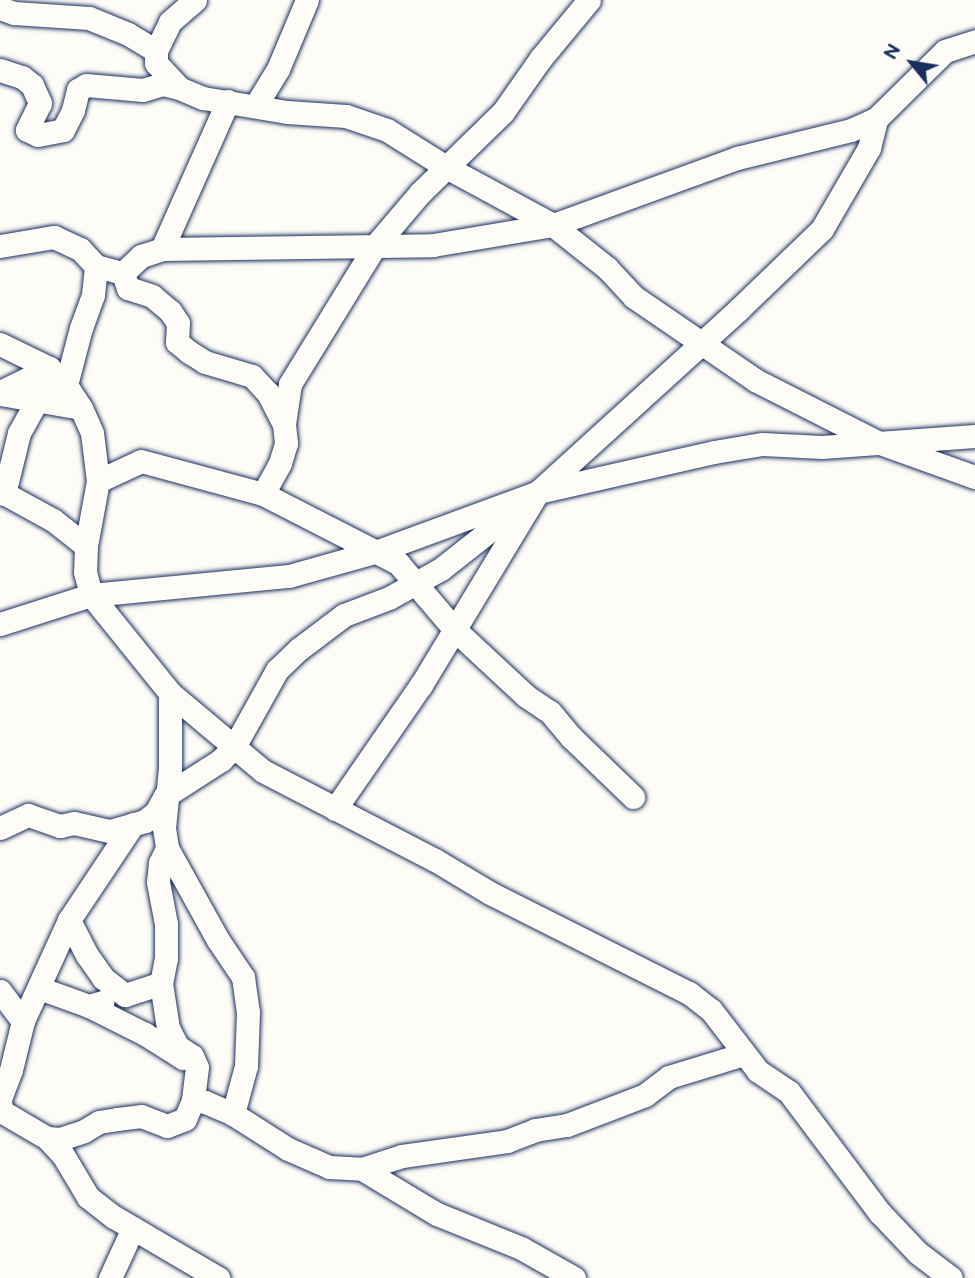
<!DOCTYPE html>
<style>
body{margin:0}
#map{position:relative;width:975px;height:1278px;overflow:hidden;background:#fdfcf7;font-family:"Balsamiq Sans",sans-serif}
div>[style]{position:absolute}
.roads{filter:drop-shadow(0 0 2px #1b2f5e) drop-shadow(0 0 2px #1b2f5e)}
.minor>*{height:23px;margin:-11.5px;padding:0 11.5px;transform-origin:11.5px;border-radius:11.5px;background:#fdfcf7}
span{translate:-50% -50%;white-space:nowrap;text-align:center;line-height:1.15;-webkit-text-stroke:7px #fdfcf7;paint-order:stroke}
.north{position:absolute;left:877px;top:28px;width:70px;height:70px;-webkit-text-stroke:5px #fdfcf7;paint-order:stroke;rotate:300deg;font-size:19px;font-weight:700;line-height:28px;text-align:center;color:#1b2f5e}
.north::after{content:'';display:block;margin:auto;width:24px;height:32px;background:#1b2f5e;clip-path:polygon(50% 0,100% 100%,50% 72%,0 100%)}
</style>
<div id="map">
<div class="roads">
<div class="minor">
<i style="left:195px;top:0;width:33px;rotate:139deg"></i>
<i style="left:170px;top:22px;width:32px;rotate:116deg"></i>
<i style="left:156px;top:51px;width:12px;rotate:90deg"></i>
<i style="left:156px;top:63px;width:34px;rotate:47deg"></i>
<i style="left:179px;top:88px;width:26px;rotate:23deg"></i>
<i style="left:203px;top:98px;width:85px;rotate:9.5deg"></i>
<i style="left:287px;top:112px;width:59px;rotate:3.9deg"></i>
<i style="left:346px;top:116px;width:43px;rotate:18.9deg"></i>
<i style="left:387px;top:130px;width:70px;rotate:32.1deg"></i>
<i style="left:446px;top:167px;width:122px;rotate:28.5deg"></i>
<i style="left:553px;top:225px;width:69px;rotate:38.5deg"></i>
<i style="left:607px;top:268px;width:40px;rotate:47deg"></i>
<i style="left:634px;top:297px;width:147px;rotate:34.4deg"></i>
<i style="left:755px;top:380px;width:137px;rotate:26.9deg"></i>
<i style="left:877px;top:442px;width:104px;rotate:19.7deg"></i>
<i style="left:0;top:8px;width:15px;rotate:20deg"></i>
<i style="left:14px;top:13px;width:75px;rotate:3.8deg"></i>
<i style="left:89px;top:18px;width:42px;rotate:22.3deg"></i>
<i style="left:128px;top:34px;width:33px;rotate:31deg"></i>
<i style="left:0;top:70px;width:23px;rotate:18deg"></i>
<i style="left:22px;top:77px;width:13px;rotate:39deg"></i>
<i style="left:32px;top:85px;width:20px;rotate:66deg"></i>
<i style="left:40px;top:103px;width:30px;rotate:116deg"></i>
<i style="left:27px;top:130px;width:12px;rotate:24deg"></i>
<i style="left:38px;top:135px;width:25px;rotate:-11deg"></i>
<i style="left:63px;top:130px;width:22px;rotate:-63deg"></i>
<i style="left:73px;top:110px;width:21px;rotate:-76deg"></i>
<i style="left:78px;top:90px;width:9px;rotate:-32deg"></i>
<i style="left:86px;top:85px;width:57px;rotate:5deg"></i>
<i style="left:143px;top:90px;width:21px;rotate:-17deg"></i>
<i style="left:163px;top:84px;width:16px;rotate:14deg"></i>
<i style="left:256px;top:105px;width:42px;rotate:-58.6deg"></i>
<i style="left:278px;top:69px;width:75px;rotate:-67.2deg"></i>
<i style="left:0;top:246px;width:55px;rotate:-9.5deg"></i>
<i style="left:54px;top:237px;width:29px;rotate:25deg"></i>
<i style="left:80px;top:249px;width:23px;rotate:47deg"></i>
<i style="left:162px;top:249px;width:162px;rotate:-66deg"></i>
<i style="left:123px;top:273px;width:16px;rotate:72deg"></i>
<i style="left:128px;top:288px;width:25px;rotate:18deg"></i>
<i style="left:152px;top:296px;width:23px;rotate:40deg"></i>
<i style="left:170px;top:311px;width:14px;rotate:56deg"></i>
<i style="left:178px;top:323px;width:19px;rotate:93deg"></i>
<i style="left:177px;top:342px;width:16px;rotate:40deg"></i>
<i style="left:189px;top:352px;width:19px;rotate:32deg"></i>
<i style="left:205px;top:362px;width:49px;rotate:16.6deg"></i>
<i style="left:252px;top:376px;width:23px;rotate:47deg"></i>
<i style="left:268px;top:393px;width:35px;rotate:63deg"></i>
<i style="left:0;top:344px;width:55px;rotate:26.1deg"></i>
<i style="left:49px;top:368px;width:24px;rotate:45deg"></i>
<i style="left:66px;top:385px;width:27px;rotate:57deg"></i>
<i style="left:81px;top:408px;width:27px;rotate:66deg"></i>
<i style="left:92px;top:433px;width:48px;rotate:82.9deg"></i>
<i style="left:98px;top:481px;width:66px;rotate:100.5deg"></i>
<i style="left:86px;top:546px;width:26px;rotate:92deg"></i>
<i style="left:85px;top:572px;width:24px;rotate:75deg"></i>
<i style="left:91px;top:595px;width:126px;rotate:51.1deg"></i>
<i style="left:170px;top:693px;width:121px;rotate:40deg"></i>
<i style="left:263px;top:771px;width:194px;rotate:27.4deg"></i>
<i style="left:435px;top:860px;width:64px;rotate:31deg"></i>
<i style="left:490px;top:893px;width:223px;rotate:26.7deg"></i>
<i style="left:689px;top:993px;width:28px;rotate:38deg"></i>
<i style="left:711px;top:1010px;width:77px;rotate:52.4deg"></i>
<i style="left:758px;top:1071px;width:37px;rotate:34deg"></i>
<i style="left:789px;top:1092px;width:151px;rotate:53.1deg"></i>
<i style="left:880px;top:1213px;width:55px;rotate:46.5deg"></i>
<i style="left:918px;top:1253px;width:41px;rotate:37.1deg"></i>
<i style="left:66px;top:385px;width:59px;rotate:-75.3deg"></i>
<i style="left:81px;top:328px;width:35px;rotate:-70deg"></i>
<i style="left:93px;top:295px;width:29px;rotate:-84deg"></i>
<i style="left:96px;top:266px;width:28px;rotate:15deg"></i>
<i style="left:123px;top:273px;width:25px;rotate:-43deg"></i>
<i style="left:141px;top:256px;width:22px;rotate:-18deg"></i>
<i style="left:162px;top:249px;width:271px;rotate:-0.8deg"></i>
<i style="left:433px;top:245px;width:122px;rotate:-9.5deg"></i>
<i style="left:553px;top:225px;width:196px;rotate:-20deg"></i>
<i style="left:737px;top:158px;width:117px;rotate:-13.8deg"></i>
<i style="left:851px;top:130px;width:27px;rotate:-24deg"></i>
<i style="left:876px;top:119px;width:97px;rotate:-44.6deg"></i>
<i style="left:945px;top:51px;width:32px;rotate:-18deg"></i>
<i style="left:0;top:392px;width:55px;rotate:-26.1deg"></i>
<i style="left:0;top:394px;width:82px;rotate:9.8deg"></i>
<i style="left:98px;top:481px;width:47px;rotate:-24.9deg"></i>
<i style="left:141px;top:461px;width:126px;rotate:15.1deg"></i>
<i style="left:263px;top:494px;width:35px;rotate:-61deg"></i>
<i style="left:280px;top:463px;width:21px;rotate:-73deg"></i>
<i style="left:286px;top:443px;width:19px;rotate:-96deg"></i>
<i style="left:284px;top:424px;width:40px;rotate:-81.5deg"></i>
<i style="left:290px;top:384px;width:162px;rotate:-58.4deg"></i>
<i style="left:375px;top:246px;width:70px;rotate:-49.7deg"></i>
<i style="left:420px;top:193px;width:116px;rotate:-44.3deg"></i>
<i style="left:503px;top:112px;width:66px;rotate:-54.9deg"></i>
<i style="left:541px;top:58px;width:75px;rotate:-50.4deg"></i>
<i style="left:0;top:491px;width:60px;rotate:28.7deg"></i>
<i style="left:53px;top:520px;width:42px;rotate:38.2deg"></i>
<i style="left:4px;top:494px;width:63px;rotate:-76.2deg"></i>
<i style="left:19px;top:433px;width:37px;rotate:-61deg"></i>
<i style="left:37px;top:401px;width:32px;rotate:-46deg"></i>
<i style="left:263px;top:494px;width:152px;rotate:27.1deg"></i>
<i style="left:398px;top:563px;width:88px;rotate:49.6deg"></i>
<i style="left:455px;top:630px;width:97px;rotate:42.9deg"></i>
<i style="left:526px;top:696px;width:29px;rotate:34deg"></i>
<i style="left:550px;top:712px;width:34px;rotate:50deg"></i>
<i style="left:572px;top:738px;width:85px;rotate:44deg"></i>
<i style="left:0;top:624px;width:96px;rotate:-17.7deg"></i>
<i style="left:91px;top:595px;width:199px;rotate:-5.5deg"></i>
<i style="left:289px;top:576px;width:92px;rotate:-15.7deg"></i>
<i style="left:378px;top:551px;width:171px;rotate:-20.2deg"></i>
<i style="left:538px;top:492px;width:180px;rotate:-12.8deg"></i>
<i style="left:714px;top:452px;width:49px;rotate:-9.5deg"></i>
<i style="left:762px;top:444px;width:60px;rotate:2.9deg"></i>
<i style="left:822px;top:447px;width:153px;rotate:-4.1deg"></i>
<i style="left:170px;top:693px;width:75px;rotate:90deg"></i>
<i style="left:170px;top:768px;width:60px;rotate:95.7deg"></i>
<i style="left:164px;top:828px;width:20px;rotate:81deg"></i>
<i style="left:167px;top:848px;width:105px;rotate:61deg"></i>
<i style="left:218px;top:940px;width:45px;rotate:56deg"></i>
<i style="left:243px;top:977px;width:35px;rotate:82deg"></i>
<i style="left:248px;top:1012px;width:54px;rotate:92.1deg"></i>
<i style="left:246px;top:1066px;width:50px;rotate:105.2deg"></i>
<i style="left:335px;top:809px;width:151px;rotate:-55.3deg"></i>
<i style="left:421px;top:685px;width:226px;rotate:-58.8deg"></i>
<i style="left:538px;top:492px;width:272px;rotate:-42.3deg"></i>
<i style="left:739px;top:309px;width:115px;rotate:-43.9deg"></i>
<i style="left:822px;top:229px;width:94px;rotate:-59.9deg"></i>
<i style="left:869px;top:148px;width:30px;rotate:-76deg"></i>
<i style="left:133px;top:824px;width:115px;rotate:123.7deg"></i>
<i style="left:69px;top:920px;width:111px;rotate:114.5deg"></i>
<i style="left:23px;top:1021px;width:50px;rotate:103.8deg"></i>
<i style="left:11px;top:1070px;width:30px;rotate:111deg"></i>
<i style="left:0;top:1098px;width:13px;rotate:86deg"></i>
<i style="left:1px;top:1111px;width:53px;rotate:30.4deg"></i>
<i style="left:47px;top:1138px;width:13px;rotate:4deg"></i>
<i style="left:60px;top:1139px;width:25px;rotate:-18deg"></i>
<i style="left:84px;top:1131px;width:17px;rotate:-31deg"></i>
<i style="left:99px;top:1122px;width:18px;rotate:-9deg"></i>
<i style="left:117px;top:1119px;width:24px;rotate:-7deg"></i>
<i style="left:141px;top:1116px;width:28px;rotate:21deg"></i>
<i style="left:167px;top:1126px;width:19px;rotate:-21deg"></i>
<i style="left:185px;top:1119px;width:21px;rotate:-67deg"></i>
<i style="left:193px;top:1100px;width:12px;rotate:9deg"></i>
<i style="left:205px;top:1102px;width:30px;rotate:23deg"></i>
<i style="left:233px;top:1114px;width:65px;rotate:32.5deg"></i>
<i style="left:288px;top:1149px;width:45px;rotate:23.7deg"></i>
<i style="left:329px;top:1167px;width:33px;rotate:3deg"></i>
<i style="left:362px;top:1169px;width:42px;rotate:-18deg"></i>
<i style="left:402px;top:1156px;width:106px;rotate:-8.1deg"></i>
<i style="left:507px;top:1141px;width:30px;rotate:-21deg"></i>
<i style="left:535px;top:1130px;width:32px;rotate:-9deg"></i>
<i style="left:567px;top:1125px;width:84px;rotate:-21deg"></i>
<i style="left:645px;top:1095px;width:30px;rotate:-37deg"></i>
<i style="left:669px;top:1077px;width:78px;rotate:-17deg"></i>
<i style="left:0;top:828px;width:31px;rotate:-25deg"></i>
<i style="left:28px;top:815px;width:34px;rotate:19deg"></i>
<i style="left:60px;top:826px;width:14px;rotate:-12deg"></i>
<i style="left:74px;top:823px;width:37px;rotate:13deg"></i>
<i style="left:110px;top:831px;width:36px;rotate:-16deg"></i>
<i style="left:145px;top:821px;width:14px;rotate:-39deg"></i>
<i style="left:156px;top:812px;width:18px;rotate:-61deg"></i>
<i style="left:165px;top:796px;width:67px;rotate:-32.7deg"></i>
<i style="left:221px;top:760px;width:18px;rotate:-45deg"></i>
<i style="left:234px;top:747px;width:88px;rotate:-60.8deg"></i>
<i style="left:277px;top:670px;width:30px;rotate:-44deg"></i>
<i style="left:299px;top:649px;width:56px;rotate:-37.1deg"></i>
<i style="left:344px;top:615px;width:48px;rotate:-20.7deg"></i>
<i style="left:389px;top:598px;width:60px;rotate:-29.1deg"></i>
<i style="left:441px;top:569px;width:103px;rotate:-38.3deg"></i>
<i style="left:167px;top:848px;width:17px;rotate:115deg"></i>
<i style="left:160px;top:863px;width:19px;rotate:96deg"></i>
<i style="left:158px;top:882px;width:43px;rotate:79.2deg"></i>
<i style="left:166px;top:924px;width:34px;rotate:90deg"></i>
<i style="left:166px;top:958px;width:25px;rotate:101deg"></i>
<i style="left:161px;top:983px;width:46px;rotate:81.2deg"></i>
<i style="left:168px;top:1028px;width:20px;rotate:63deg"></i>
<i style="left:177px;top:1046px;width:18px;rotate:34deg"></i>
<i style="left:192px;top:1056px;width:12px;rotate:66deg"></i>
<i style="left:197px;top:1067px;width:33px;rotate:97deg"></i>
<i style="left:69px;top:920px;width:39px;rotate:63deg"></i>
<i style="left:87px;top:955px;width:28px;rotate:55deg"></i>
<i style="left:103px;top:978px;width:28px;rotate:38deg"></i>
<i style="left:125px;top:995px;width:38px;rotate:-18deg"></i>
<i style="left:39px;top:988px;width:53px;rotate:19.8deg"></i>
<i style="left:89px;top:1006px;width:14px;rotate:-17deg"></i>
<i style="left:0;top:991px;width:38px;rotate:53deg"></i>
<i style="left:89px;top:1006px;width:63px;rotate:26.6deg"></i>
<i style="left:145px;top:1034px;width:45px;rotate:32.3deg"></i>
<i style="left:47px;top:1138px;width:23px;rotate:47deg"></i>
<i style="left:63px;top:1155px;width:49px;rotate:59.2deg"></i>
<i style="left:88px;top:1197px;width:33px;rotate:38deg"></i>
<i style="left:114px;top:1217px;width:121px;rotate:30.4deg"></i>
<i style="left:362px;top:1169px;width:87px;rotate:31deg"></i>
<i style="left:437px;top:1214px;width:91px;rotate:22deg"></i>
<i style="left:521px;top:1248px;width:61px;rotate:29.5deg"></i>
<i style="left:110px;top:1278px;width:55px;rotate:-65.3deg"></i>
</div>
</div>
<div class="north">N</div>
</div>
